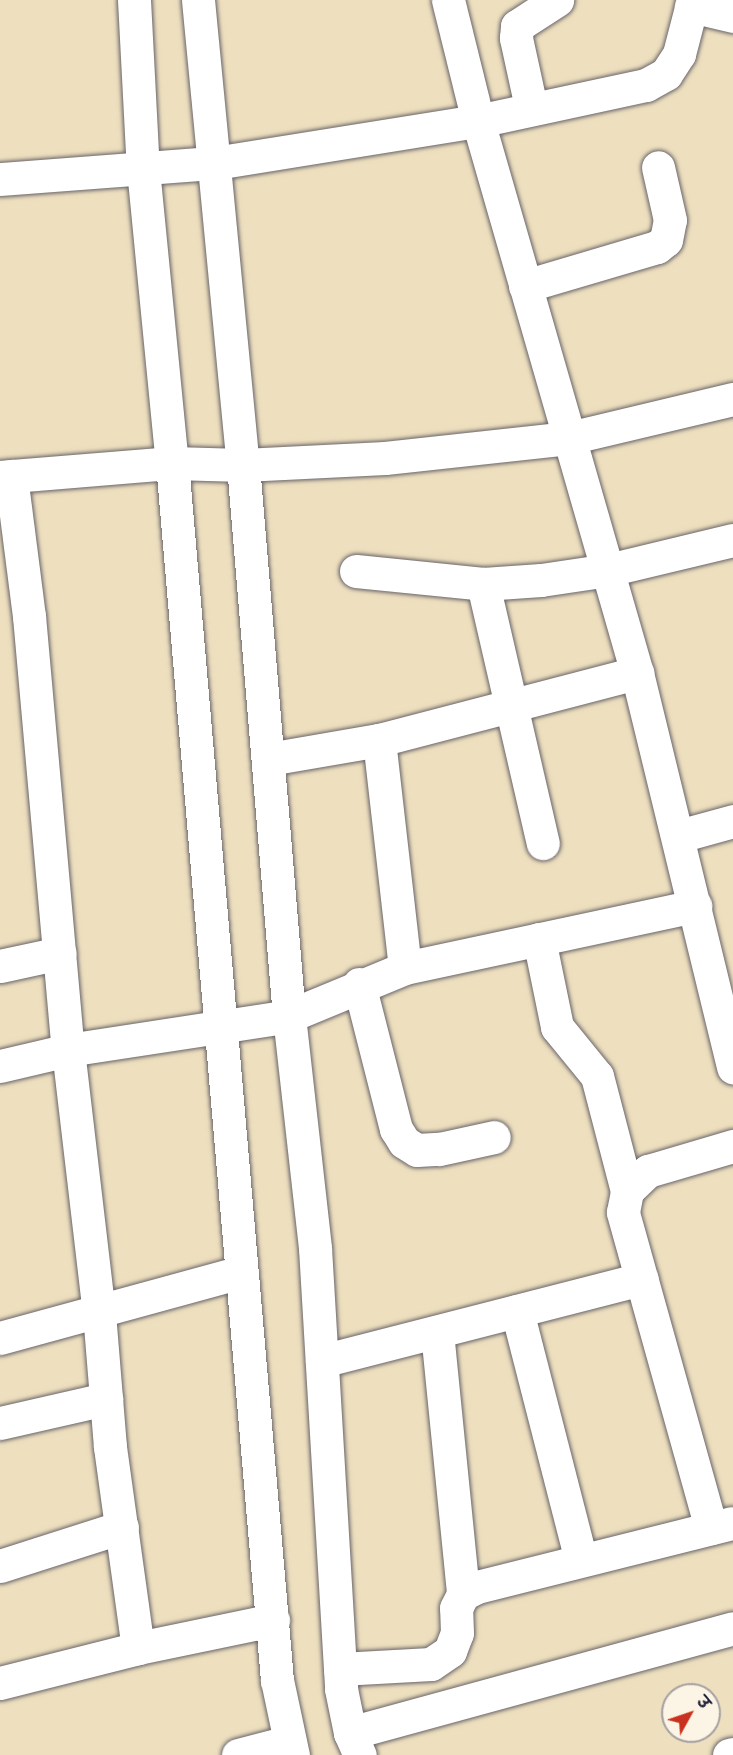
<!DOCTYPE html>
<meta charset="utf-8">
<style>
body{margin:0}
#map{position:relative;width:733px;height:1755px;overflow:hidden;background:#eee0bf;font-family:Sriracha,"Playpen Sans Deva",sans-serif}
div>[style]{position:absolute}
.roads{filter:drop-shadow(0 0 2px #696469) drop-shadow(0 0 2px #696469)}
.minor>*{height:33px;margin:-16.5px;padding:0 16.5px;transform-origin:16.5px;border-radius:16.5px;background:#fff}
span{translate:-50% -50%;white-space:nowrap;text-align:center;line-height:1.15;-webkit-text-stroke:6px #fcf5e5;paint-order:stroke}
.north{position:absolute;left:661px;top:1683px;width:60px;height:60px;box-sizing:border-box;background:#fcf5e5;border:2px solid #a5a1a1;border-radius:50%;rotate:50deg;font-size:16px;font-weight:700;line-height:24px;text-align:center;color:#22223b}
.north::after{content:'';display:block;margin:auto;width:21px;height:27px;background:#c8321e;clip-path:polygon(50% 0,100% 100%,50% 72%,0 100%)}
</style>
<div id="map">
<div class="roads">
<div class="minor">
<i style="left:134px;top:0;width:169px;rotate:87deg"></i>
<i style="left:143px;top:169px;width:295px;rotate:84.4deg"></i>
<i style="left:172px;top:463px;width:1222px;rotate:85.07deg"></i>
<i style="left:277px;top:1680px;width:77px;rotate:78deg"></i>
<i style="left:198px;top:0;width:467px;rotate:84.5deg"></i>
<i style="left:243px;top:465px;width:553px;rotate:85.23deg"></i>
<i style="left:289px;top:1016px;width:233px;rotate:83.6deg"></i>
<i style="left:315px;top:1248px;width:442px;rotate:86.6deg"></i>
<i style="left:341px;top:1689px;width:45px;rotate:78.4deg"></i>
<i style="left:350px;top:1733px;width:24px;rotate:66deg"></i>
<i style="left:448px;top:0;width:125px;rotate:76.1deg"></i>
<i style="left:478px;top:121px;width:574px;rotate:73.93deg"></i>
<i style="left:637px;top:673px;width:406px;rotate:76.3deg"></i>
<i style="left:691px;top:6px;width:43px;rotate:13.4deg"></i>
<i style="left:531px;top:107px;width:71px;rotate:-102.3deg"></i>
<i style="left:516px;top:38px;width:12px;rotate:-85deg"></i>
<i style="left:517px;top:26px;width:48px;rotate:-33deg"></i>
<i style="left:0;top:179px;width:216px;rotate:-4.3deg"></i>
<i style="left:215px;top:163px;width:266px;rotate:-9.1deg"></i>
<i style="left:478px;top:121px;width:172px;rotate:-12.1deg"></i>
<i style="left:646px;top:85px;width:23px;rotate:-29deg"></i>
<i style="left:666px;top:74px;width:24px;rotate:-57deg"></i>
<i style="left:679px;top:54px;width:56px;rotate:-75.5deg"></i>
<i style="left:525px;top:286px;width:138px;rotate:-16.5deg"></i>
<i style="left:657px;top:247px;width:11px;rotate:-38deg"></i>
<i style="left:666px;top:240px;width:20px;rotate:-79deg"></i>
<i style="left:670px;top:220px;width:54px;rotate:-102.8deg"></i>
<i style="left:11px;top:476px;width:141px;rotate:82.7deg"></i>
<i style="left:29px;top:616px;width:436px;rotate:84.9deg"></i>
<i style="left:68px;top:1050px;width:265px;rotate:83.3deg"></i>
<i style="left:99px;top:1313px;width:134px;rotate:85.3deg"></i>
<i style="left:110px;top:1447px;width:203px;rotate:82.1deg"></i>
<i style="left:0;top:477px;width:173px;rotate:-4.7deg"></i>
<i style="left:172px;top:463px;width:71px;rotate:1.6deg"></i>
<i style="left:243px;top:465px;width:142px;rotate:-2.8deg"></i>
<i style="left:385px;top:458px;width:185px;rotate:-6.2deg"></i>
<i style="left:569px;top:438px;width:169px;rotate:-13.4deg"></i>
<i style="left:356px;top:571px;width:128px;rotate:5.8deg"></i>
<i style="left:483px;top:584px;width:58px;rotate:-3.9deg"></i>
<i style="left:541px;top:580px;width:68px;rotate:-8.5deg"></i>
<i style="left:608px;top:570px;width:129px;rotate:-13.5deg"></i>
<i style="left:483px;top:584px;width:266px;rotate:77deg"></i>
<i style="left:379px;top:740px;width:229px;rotate:83.5deg"></i>
<i style="left:269px;top:759px;width:112px;rotate:-9.8deg"></i>
<i style="left:379px;top:740px;width:267px;rotate:-14.6deg"></i>
<i style="left:679px;top:836px;width:56px;rotate:-15.5deg"></i>
<i style="left:539px;top:939px;width:90px;rotate:78.4deg"></i>
<i style="left:557px;top:1027px;width:63px;rotate:50.8deg"></i>
<i style="left:597px;top:1076px;width:119px;rotate:75.4deg"></i>
<i style="left:0;top:966px;width:61px;rotate:-12.2deg"></i>
<i style="left:359px;top:984px;width:150px;rotate:75.7deg"></i>
<i style="left:396px;top:1129px;width:15px;rotate:58deg"></i>
<i style="left:404px;top:1142px;width:15px;rotate:32deg"></i>
<i style="left:417px;top:1150px;width:22px;rotate:-3deg"></i>
<i style="left:439px;top:1149px;width:56px;rotate:-12.3deg"></i>
<i style="left:0;top:1066px;width:70px;rotate:-13.2deg"></i>
<i style="left:68px;top:1050px;width:224px;rotate:-8.7deg"></i>
<i style="left:289px;top:1016px;width:126px;rotate:-22.5deg"></i>
<i style="left:405px;top:968px;width:297px;rotate:-12.1deg"></i>
<i style="left:517px;top:1311px;width:257px;rotate:75.6deg"></i>
<i style="left:437px;top:1332px;width:263px;rotate:84.3deg"></i>
<i style="left:0;top:1338px;width:250px;rotate:-15.3deg"></i>
<i style="left:322px;top:1361px;width:330px;rotate:-14.4deg"></i>
<i style="left:0;top:1423px;width:109px;rotate:-12.8deg"></i>
<i style="left:711px;top:1528px;width:328px;rotate:-105.6deg"></i>
<i style="left:623px;top:1212px;width:21px;rotate:-79deg"></i>
<i style="left:627px;top:1191px;width:29px;rotate:-44deg"></i>
<i style="left:648px;top:1171px;width:89px;rotate:-16.4deg"></i>
<i style="left:0;top:1566px;width:128px;rotate:-17.7deg"></i>
<i style="left:340px;top:1669px;width:91px;rotate:-3.1deg"></i>
<i style="left:431px;top:1664px;width:23px;rotate:-34deg"></i>
<i style="left:450px;top:1651px;width:19px;rotate:-69deg"></i>
<i style="left:457px;top:1633px;width:25px;rotate:-92deg"></i>
<i style="left:456px;top:1608px;width:16px;rotate:-63deg"></i>
<i style="left:463px;top:1594px;width:16px;rotate:-27deg"></i>
<i style="left:477px;top:1587px;width:262px;rotate:-14.1deg"></i>
<i style="left:0;top:1683px;width:142px;rotate:-14.2deg"></i>
<i style="left:138px;top:1648px;width:138px;rotate:-11.7deg"></i>
<i style="left:350px;top:1733px;width:397px;rotate:-15.3deg"></i>
<i style="left:238px;top:1755px;width:52px;rotate:-14.6deg"></i>
<i style="left:729px;top:1755px;width:4px;rotate:-14deg"></i>
</div>
</div>
<div class="north">उ</div>
</div>
